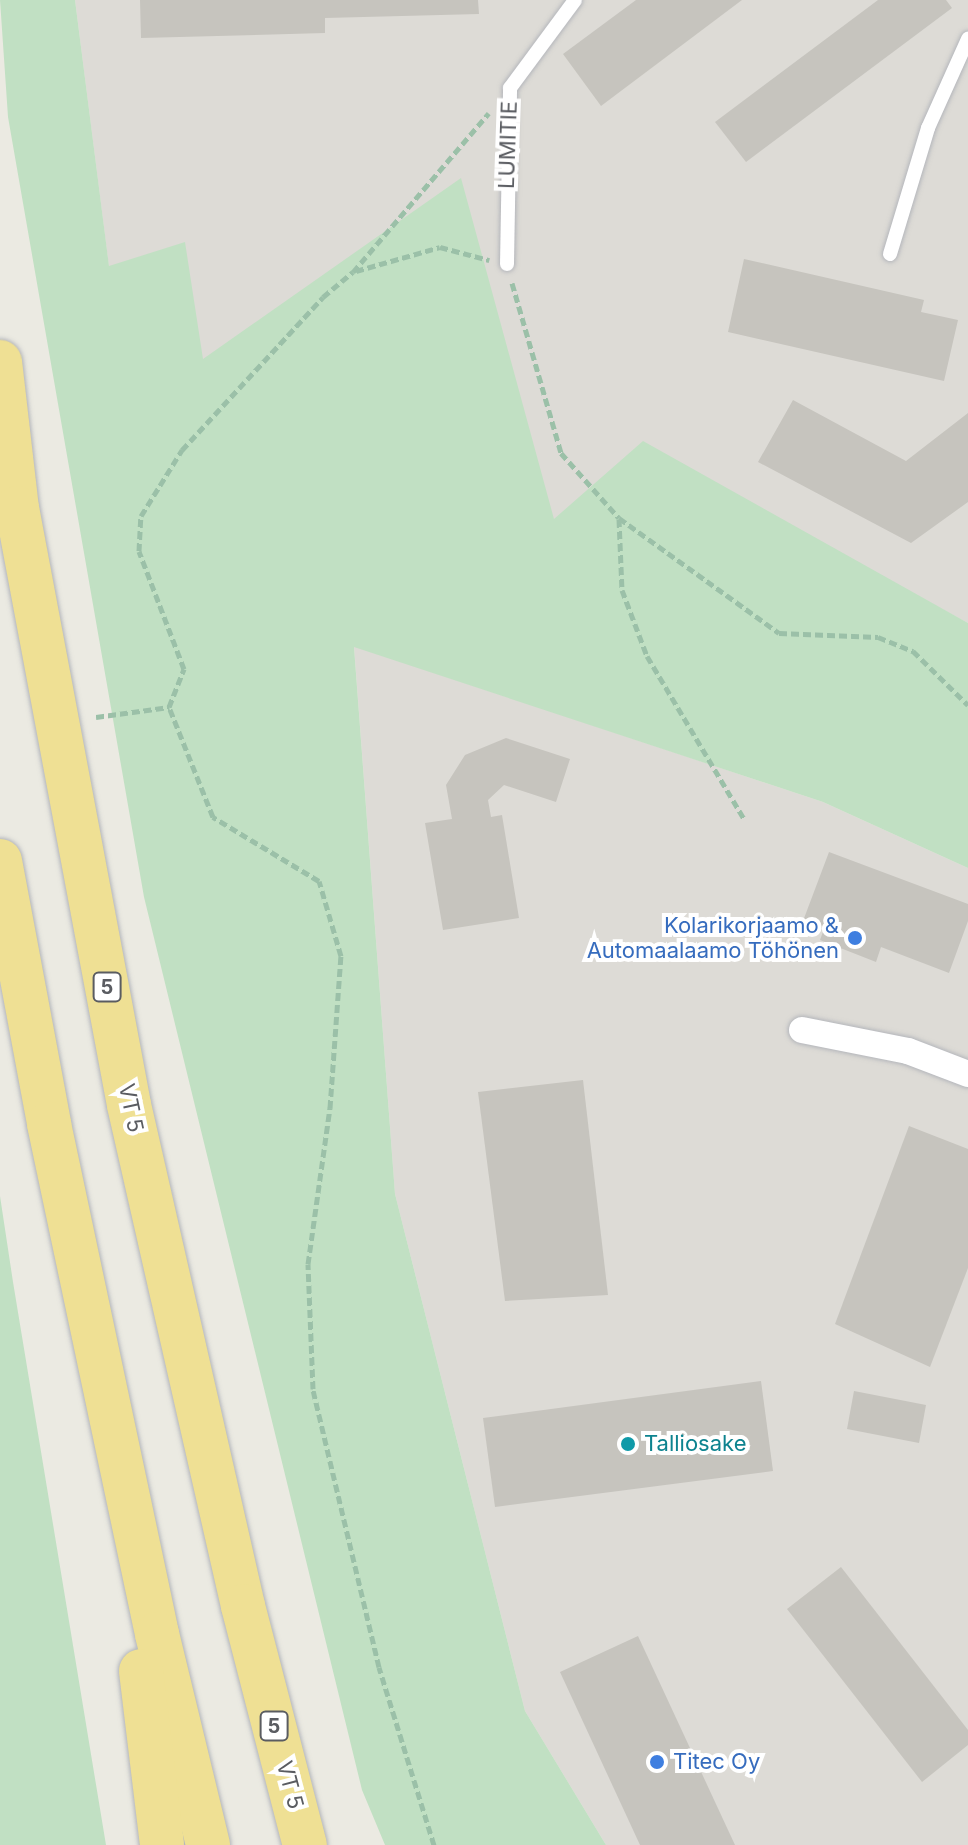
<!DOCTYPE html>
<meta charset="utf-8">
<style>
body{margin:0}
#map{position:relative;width:968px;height:1845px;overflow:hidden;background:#ebeae2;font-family:Inter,sans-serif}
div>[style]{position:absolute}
.industrial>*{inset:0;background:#dddbd6}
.green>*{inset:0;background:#c1e0c3}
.building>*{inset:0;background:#c6c4be}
.path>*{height:5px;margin-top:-2.5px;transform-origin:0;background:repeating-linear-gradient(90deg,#9bc0a8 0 8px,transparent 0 12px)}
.roads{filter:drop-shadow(0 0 2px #b4b6bb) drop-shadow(0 0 2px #b4b6bb)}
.lane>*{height:14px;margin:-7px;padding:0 7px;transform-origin:7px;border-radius:7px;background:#fff}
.street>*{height:26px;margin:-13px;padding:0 13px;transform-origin:13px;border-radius:13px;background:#fff}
.highway>*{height:44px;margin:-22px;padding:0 22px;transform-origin:22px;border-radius:22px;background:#efe094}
.dots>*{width:22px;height:22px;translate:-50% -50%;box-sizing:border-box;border:4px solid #fff;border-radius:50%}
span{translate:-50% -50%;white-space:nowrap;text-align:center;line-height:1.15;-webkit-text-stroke:8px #fff;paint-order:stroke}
.shield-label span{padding:2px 6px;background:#fff;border:2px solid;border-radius:6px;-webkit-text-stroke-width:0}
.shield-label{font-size:20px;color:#5a5c61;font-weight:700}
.street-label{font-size:22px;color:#5a5c61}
.shop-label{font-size:22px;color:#366cbe}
.right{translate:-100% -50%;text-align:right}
.left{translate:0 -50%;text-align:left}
.culture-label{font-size:22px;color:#0d838f}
</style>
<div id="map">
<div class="industrial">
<i style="clip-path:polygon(75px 0,968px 0,968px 623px,905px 589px,554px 519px,202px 360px,109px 267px)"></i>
<i style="clip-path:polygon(354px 646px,823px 802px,968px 868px,968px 1845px,606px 1845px,525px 1711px,395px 1194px)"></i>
</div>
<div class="green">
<i style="clip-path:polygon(0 0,75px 0,109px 266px,185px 242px,203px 359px,461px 178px,554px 519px,643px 441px,968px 623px,968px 868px,823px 802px,354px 647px,395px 1194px,525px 1711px,606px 1845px,385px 1845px,362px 1790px,144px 897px,8px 117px)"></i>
<i style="clip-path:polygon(0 1196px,13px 1282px,106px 1845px,0 1845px)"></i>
</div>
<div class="building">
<i style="clip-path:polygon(140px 0,478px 0,479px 14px,325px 18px,325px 33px,141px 38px)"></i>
<i style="clip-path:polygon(636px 0,742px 0,601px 106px,563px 54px)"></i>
<i style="clip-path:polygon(878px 0,946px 0,952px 8px,746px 162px,715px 122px)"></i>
<i style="clip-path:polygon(744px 259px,924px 300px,921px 312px,958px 320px,944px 381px,728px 332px)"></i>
<i style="clip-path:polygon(793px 400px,906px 461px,968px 413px,968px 502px,911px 543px,758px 462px)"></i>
<i style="clip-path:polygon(506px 738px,570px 759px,556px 802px,504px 785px,488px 800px,491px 817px,502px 815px,519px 918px,443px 930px,425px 823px,452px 819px,446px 785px,465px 755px)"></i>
<i style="clip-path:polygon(829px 852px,968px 904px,968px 921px,949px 973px,881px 947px,876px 962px,820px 940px,824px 929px,803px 921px)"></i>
<i style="clip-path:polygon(583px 1080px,608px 1295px,505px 1301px,478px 1092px)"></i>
<i style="clip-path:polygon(909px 1126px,968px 1149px,968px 1268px,930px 1367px,835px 1324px)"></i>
<i style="clip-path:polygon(761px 1381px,773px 1471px,495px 1507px,483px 1418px)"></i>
<i style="clip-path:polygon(854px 1391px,926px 1405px,919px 1443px,847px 1429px)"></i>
<i style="clip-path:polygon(841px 1567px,968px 1730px,968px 1745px,922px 1782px,787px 1609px)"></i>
<i style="clip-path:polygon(638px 1636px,735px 1845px,640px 1845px,560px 1672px)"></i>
</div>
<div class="path">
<i style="left:356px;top:271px;width:87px;rotate:-15.9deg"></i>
<i style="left:440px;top:247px;width:51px;rotate:14.9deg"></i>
<i style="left:512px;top:283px;width:177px;rotate:73.9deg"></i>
<i style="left:561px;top:453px;width:87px;rotate:48.3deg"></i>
<i style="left:619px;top:518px;width:197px;rotate:35.7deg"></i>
<i style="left:779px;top:633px;width:99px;rotate:2.3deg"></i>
<i style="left:878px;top:637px;width:38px;rotate:22deg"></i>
<i style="left:913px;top:651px;width:77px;rotate:44.5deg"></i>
<i style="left:619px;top:519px;width:71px;rotate:87.6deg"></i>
<i style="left:622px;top:590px;width:71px;rotate:69.3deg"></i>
<i style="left:647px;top:656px;width:190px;rotate:59.2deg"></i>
<i style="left:96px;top:717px;width:74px;rotate:-7.8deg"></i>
<i style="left:434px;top:1845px;width:186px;rotate:-107.2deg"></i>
<i style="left:379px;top:1667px;width:286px;rotate:-103.4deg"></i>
<i style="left:313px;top:1389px;width:125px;rotate:-92.3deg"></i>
<i style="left:308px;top:1264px;width:158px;rotate:-82deg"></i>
<i style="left:330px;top:1108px;width:152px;rotate:-85.9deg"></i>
<i style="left:341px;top:956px;width:78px;rotate:-106.3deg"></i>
<i style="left:319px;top:881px;width:124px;rotate:-148.9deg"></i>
<i style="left:213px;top:817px;width:118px;rotate:-111.8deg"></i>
<i style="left:169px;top:707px;width:41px;rotate:-68.5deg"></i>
<i style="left:184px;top:669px;width:126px;rotate:-110.9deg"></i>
<i style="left:139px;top:551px;width:35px;rotate:-87deg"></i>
<i style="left:141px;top:516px;width:78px;rotate:-58.2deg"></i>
<i style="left:182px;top:450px;width:208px;rotate:-47.3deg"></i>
<i style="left:323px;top:297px;width:39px;rotate:-40deg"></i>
<i style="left:353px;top:272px;width:209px;rotate:-49.5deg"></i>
</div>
<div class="roads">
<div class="lane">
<i style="left:890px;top:254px;width:132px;rotate:-73.2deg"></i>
<i style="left:928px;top:128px;width:98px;rotate:-65.8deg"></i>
<i style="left:507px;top:264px;width:176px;rotate:-89deg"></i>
<i style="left:510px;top:88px;width:109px;rotate:-53.5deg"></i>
</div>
<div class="street">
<i style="left:802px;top:1030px;width:108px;rotate:11.2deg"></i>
<i style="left:908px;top:1051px;width:64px;rotate:21deg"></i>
</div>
<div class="highway">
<i style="left:0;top:362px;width:147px;rotate:83.4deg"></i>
<i style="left:17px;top:508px;width:607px;rotate:79.37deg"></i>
<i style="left:129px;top:1105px;width:514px;rotate:77.18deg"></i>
<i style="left:243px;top:1606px;width:247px;rotate:75.5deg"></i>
<i style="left:0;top:861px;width:268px;rotate:79.4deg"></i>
<i style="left:49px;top:1124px;width:521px;rotate:78.04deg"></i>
<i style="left:157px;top:1634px;width:217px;rotate:76.4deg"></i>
<i style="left:141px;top:1671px;width:175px;rotate:83.1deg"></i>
</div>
</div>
<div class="dots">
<i style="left:855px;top:938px;background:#3f7fe0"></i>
<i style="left:628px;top:1444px;background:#0f9aa8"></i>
<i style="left:657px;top:1762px;background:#3f7fe0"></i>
</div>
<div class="shield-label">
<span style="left:107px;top:987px">5</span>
<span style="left:274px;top:1726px">5</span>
</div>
<div class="street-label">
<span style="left:508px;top:145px;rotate:-88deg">LUMITIE</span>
<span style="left:131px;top:1108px;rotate:78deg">VT 5</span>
<span style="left:290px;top:1785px;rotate:75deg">VT 5</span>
</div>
<div class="shop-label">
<span class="right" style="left:839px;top:938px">Kolarikorjaamo &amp;<br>Automaalaamo Töhönen</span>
<span class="left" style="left:673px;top:1762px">Titec Oy</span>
</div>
<div class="culture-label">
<span class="left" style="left:644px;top:1444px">Talliosake</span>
</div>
</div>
